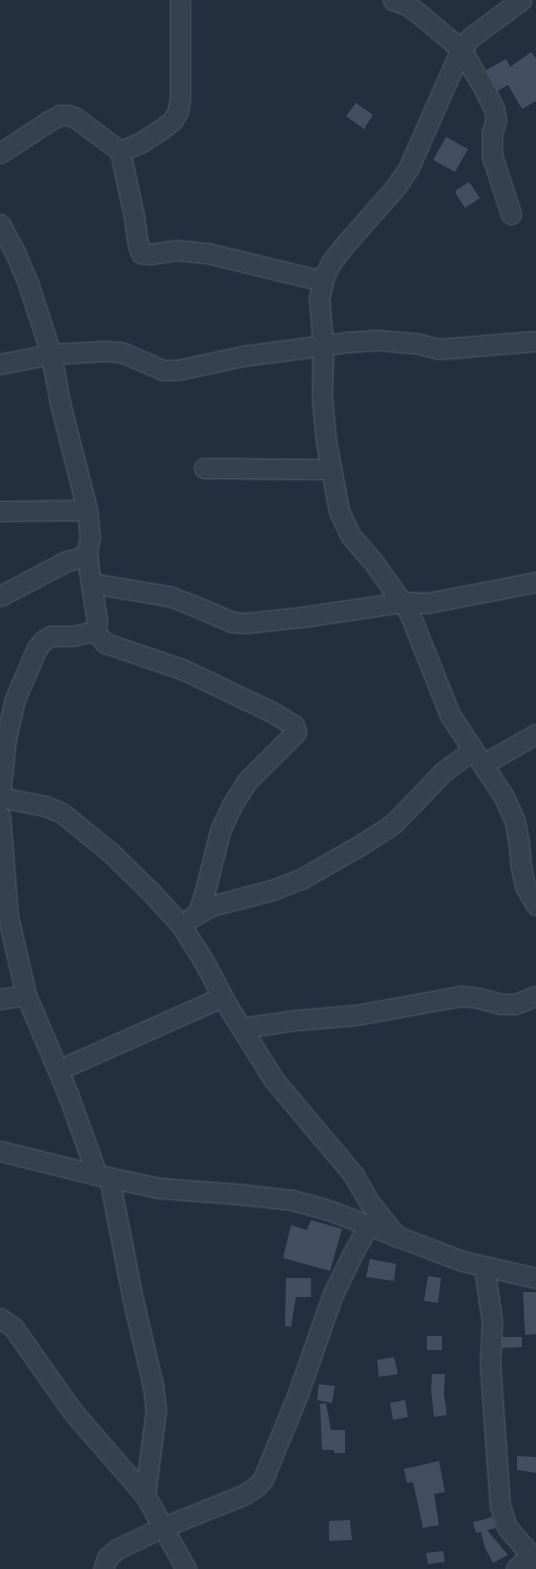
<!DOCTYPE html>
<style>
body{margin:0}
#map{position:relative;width:536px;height:1569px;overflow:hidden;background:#222f3f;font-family:"Open Sans",sans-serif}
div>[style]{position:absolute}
.building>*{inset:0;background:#414f61}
.roads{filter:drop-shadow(0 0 1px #545f6d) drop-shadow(0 0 1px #545f6d)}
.minor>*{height:19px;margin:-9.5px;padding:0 9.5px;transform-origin:9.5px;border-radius:9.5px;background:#36414f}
span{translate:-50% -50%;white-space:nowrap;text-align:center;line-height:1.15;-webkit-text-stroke:4px #1b2634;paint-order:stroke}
</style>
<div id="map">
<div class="building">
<i style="clip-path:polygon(531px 52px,536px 58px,536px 101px,522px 109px,508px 85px,497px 91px,486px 70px,506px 59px,510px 67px)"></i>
<i style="clip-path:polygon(356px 103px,373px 115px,364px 129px,346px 116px)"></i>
<i style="clip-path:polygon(446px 137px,468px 149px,455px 172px,433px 160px)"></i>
<i style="clip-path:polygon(469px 182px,480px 198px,465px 208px,456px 194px,456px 190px)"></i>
<i style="clip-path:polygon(311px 1220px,342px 1229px,330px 1271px,283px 1258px,291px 1225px,307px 1230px)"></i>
<i style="clip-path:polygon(370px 1259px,396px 1264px,394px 1281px,366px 1277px)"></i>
<i style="clip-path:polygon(428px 1276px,441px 1278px,438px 1303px,424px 1301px)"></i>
<i style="clip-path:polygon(286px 1278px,311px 1278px,311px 1297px,296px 1297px,291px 1327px,285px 1326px)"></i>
<i style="clip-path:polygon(523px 1292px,536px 1292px,536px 1334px,525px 1335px)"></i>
<i style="clip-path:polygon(427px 1336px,442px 1336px,442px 1350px,427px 1350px)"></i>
<i style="clip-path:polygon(502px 1337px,522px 1337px,522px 1347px,502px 1348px)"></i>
<i style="clip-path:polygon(394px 1357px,398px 1374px,379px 1377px,377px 1360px)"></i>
<i style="clip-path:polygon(432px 1374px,445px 1374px,444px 1394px,447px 1415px,434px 1417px,431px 1390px)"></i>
<i style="clip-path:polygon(319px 1384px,335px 1386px,332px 1403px,317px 1400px)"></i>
<i style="clip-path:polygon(405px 1400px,408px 1417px,393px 1420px,390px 1403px)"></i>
<i style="clip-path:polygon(326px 1403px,331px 1430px,345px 1430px,345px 1453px,334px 1453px,334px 1450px,322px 1450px,320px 1404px)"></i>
<i style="clip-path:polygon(517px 1456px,536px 1457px,536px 1473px,517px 1470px)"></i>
<i style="clip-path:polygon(439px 1461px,445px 1492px,434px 1494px,439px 1525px,423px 1528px,413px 1482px,407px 1483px,404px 1469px)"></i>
<i style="clip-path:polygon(492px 1517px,496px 1528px,487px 1530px,508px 1555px,493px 1563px,485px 1548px,481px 1532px,476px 1533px,473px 1522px,478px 1521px,477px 1519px,479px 1521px)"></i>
<i style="clip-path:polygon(350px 1520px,352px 1540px,329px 1541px,329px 1521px)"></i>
<i style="clip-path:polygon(443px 1551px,445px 1562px,428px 1564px,426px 1553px)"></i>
</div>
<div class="roads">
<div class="minor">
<i style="left:393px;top:0;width:15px;rotate:20deg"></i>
<i style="left:407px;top:5px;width:14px;rotate:36deg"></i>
<i style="left:418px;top:13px;width:56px;rotate:39.9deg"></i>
<i style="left:461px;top:49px;width:39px;rotate:60deg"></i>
<i style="left:481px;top:83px;width:29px;rotate:63deg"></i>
<i style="left:494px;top:109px;width:11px;rotate:80deg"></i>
<i style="left:496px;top:120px;width:13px;rotate:108deg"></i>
<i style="left:492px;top:132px;width:24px;rotate:90deg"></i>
<i style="left:492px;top:156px;width:61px;rotate:71.9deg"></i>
<i style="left:521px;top:0;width:62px;rotate:143.5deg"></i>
<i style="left:471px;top:37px;width:16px;rotate:130deg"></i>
<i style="left:461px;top:49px;width:131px;rotate:113.8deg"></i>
<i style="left:408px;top:169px;width:24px;rotate:125deg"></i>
<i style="left:394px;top:189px;width:69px;rotate:131.5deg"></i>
<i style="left:348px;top:241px;width:26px;rotate:129deg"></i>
<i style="left:332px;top:261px;width:18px;rotate:117deg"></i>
<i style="left:324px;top:277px;width:22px;rotate:103deg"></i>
<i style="left:319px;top:298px;width:47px;rotate:85.1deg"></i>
<i style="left:323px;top:345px;width:53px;rotate:91.1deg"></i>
<i style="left:322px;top:398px;width:43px;rotate:84.7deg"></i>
<i style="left:326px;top:441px;width:71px;rotate:79.5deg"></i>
<i style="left:339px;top:511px;width:26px;rotate:65deg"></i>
<i style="left:350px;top:535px;width:33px;rotate:49deg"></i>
<i style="left:372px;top:560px;width:64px;rotate:54.6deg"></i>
<i style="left:409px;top:612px;width:111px;rotate:68.3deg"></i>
<i style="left:450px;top:715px;width:98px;rotate:56.6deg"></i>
<i style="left:504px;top:797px;width:27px;rotate:66deg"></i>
<i style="left:515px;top:822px;width:23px;rotate:80deg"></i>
<i style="left:519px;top:845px;width:22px;rotate:85deg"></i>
<i style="left:521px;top:867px;width:19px;rotate:78deg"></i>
<i style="left:525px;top:886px;width:22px;rotate:60deg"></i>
<i style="left:120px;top:151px;width:22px;rotate:-22deg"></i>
<i style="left:140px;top:143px;width:27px;rotate:-33deg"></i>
<i style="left:163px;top:128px;width:11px;rotate:-38deg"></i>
<i style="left:172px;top:121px;width:12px;rotate:-59deg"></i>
<i style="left:178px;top:111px;width:14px;rotate:-82deg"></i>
<i style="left:180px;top:97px;width:97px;rotate:-90deg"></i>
<i style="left:0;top:153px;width:59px;rotate:-33.1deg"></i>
<i style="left:49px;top:121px;width:13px;rotate:-29deg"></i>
<i style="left:60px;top:115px;width:8px"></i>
<i style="left:68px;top:115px;width:9px;rotate:21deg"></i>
<i style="left:76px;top:118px;width:55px;rotate:36.9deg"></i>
<i style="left:120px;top:151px;width:67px;rotate:78deg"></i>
<i style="left:134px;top:217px;width:28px;rotate:82deg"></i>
<i style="left:138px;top:245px;width:9px;rotate:69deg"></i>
<i style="left:141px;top:253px;width:10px;rotate:6deg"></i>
<i style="left:151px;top:254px;width:25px;rotate:-9deg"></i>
<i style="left:176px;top:250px;width:31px;rotate:6deg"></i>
<i style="left:207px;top:253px;width:119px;rotate:13.6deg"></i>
<i style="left:0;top:224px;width:30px;rotate:62deg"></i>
<i style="left:14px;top:250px;width:36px;rotate:67deg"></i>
<i style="left:28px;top:283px;width:75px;rotate:72.1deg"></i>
<i style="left:51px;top:354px;width:50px;rotate:79.6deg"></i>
<i style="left:60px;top:403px;width:110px;rotate:75.8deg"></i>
<i style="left:87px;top:510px;width:27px;rotate:84deg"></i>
<i style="left:90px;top:537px;width:14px;rotate:102deg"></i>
<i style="left:87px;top:551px;width:13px;rotate:86deg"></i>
<i style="left:88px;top:564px;width:58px;rotate:81deg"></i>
<i style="left:97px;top:621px;width:10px;rotate:101deg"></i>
<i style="left:0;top:364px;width:52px;rotate:-11.1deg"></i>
<i style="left:51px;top:354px;width:54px;rotate:-3.2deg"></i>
<i style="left:105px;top:351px;width:16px;rotate:4deg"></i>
<i style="left:121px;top:352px;width:46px;rotate:23.2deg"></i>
<i style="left:163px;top:370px;width:15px"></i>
<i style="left:178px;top:370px;width:66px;rotate:-12.3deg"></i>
<i style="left:242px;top:356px;width:107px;rotate:-7.5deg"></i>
<i style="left:348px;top:342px;width:29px;rotate:-4deg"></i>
<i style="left:377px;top:340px;width:38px;rotate:5deg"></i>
<i style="left:415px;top:343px;width:25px;rotate:14deg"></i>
<i style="left:439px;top:349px;width:97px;rotate:-4.7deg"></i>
<i style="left:204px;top:468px;width:126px;rotate:0.5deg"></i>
<i style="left:0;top:511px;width:87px;rotate:-0.7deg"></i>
<i style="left:91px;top:583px;width:79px;rotate:9.5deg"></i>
<i style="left:169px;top:596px;width:26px;rotate:21deg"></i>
<i style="left:193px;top:605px;width:43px;rotate:23.6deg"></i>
<i style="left:232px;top:622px;width:14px;rotate:4deg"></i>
<i style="left:246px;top:623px;width:63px;rotate:-6.3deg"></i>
<i style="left:309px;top:616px;width:95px;rotate:-8.5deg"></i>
<i style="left:403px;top:602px;width:24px;rotate:2deg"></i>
<i style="left:427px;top:603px;width:111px;rotate:-10.9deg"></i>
<i style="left:0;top:596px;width:76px;rotate:-27.6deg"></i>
<i style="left:67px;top:561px;width:21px;rotate:-14deg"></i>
<i style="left:483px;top:764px;width:61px;rotate:-29.5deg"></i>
<i style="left:0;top:795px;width:57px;rotate:-84deg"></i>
<i style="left:6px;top:738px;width:40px;rotate:-77deg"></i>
<i style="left:15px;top:699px;width:56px;rotate:-66.7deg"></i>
<i style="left:37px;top:648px;width:11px;rotate:-49deg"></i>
<i style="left:44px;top:640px;width:8px;rotate:-30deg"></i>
<i style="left:51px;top:636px;width:21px"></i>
<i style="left:72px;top:636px;width:24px;rotate:-12deg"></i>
<i style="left:95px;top:631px;width:16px;rotate:50deg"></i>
<i style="left:105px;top:643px;width:81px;rotate:18.7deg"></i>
<i style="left:182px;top:669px;width:100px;rotate:25.5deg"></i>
<i style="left:272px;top:712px;width:26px;rotate:31deg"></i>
<i style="left:294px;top:725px;width:7px;rotate:74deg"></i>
<i style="left:296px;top:732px;width:69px;rotate:135deg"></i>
<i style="left:247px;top:781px;width:26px;rotate:122deg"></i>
<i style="left:233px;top:803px;width:31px;rotate:115deg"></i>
<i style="left:220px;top:831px;width:62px;rotate:104deg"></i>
<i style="left:205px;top:891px;width:23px;rotate:108deg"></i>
<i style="left:0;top:797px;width:46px;rotate:11.3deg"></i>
<i style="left:45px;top:806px;width:18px;rotate:22deg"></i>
<i style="left:62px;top:813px;width:62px;rotate:39.1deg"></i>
<i style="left:110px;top:852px;width:57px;rotate:44.3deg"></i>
<i style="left:151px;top:892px;width:45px;rotate:47.7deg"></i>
<i style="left:181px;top:925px;width:41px;rotate:57.8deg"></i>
<i style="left:203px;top:960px;width:51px;rotate:61.9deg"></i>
<i style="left:227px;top:1005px;width:89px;rotate:57.9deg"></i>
<i style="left:274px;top:1080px;width:123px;rotate:50deg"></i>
<i style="left:353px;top:1174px;width:32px;rotate:60deg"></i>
<i style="left:369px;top:1202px;width:45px;rotate:51.3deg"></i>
<i style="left:0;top:816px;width:101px;rotate:85.5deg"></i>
<i style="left:8px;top:917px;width:80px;rotate:77deg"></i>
<i style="left:26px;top:995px;width:108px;rotate:67deg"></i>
<i style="left:68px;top:1094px;width:86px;rotate:70.3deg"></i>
<i style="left:192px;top:917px;width:22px;rotate:-30deg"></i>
<i style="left:211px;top:906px;width:63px;rotate:-14.7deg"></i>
<i style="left:272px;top:890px;width:31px;rotate:-21deg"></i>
<i style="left:301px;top:879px;width:70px;rotate:-29.8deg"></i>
<i style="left:362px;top:844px;width:37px;rotate:-33deg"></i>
<i style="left:393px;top:824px;width:74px;rotate:-46.1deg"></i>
<i style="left:444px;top:771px;width:36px;rotate:-36deg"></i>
<i style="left:0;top:999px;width:26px;rotate:-9deg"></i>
<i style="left:241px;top:1028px;width:57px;rotate:-8.1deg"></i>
<i style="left:297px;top:1020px;width:59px;rotate:-4.8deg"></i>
<i style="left:356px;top:1015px;width:107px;rotate:-10.3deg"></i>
<i style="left:461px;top:996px;width:18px;rotate:6deg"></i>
<i style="left:479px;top:998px;width:23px;rotate:15deg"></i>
<i style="left:501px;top:1004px;width:14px"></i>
<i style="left:515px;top:1004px;width:22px;rotate:-21deg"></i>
<i style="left:58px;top:1070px;width:180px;rotate:-24deg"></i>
<i style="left:0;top:1151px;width:100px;rotate:13.9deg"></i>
<i style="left:97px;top:1175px;width:63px;rotate:11.8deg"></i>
<i style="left:159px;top:1188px;width:79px;rotate:4.3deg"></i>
<i style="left:238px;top:1194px;width:54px;rotate:6.3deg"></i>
<i style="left:292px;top:1200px;width:35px;rotate:15deg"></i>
<i style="left:326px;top:1209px;width:146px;rotate:20.9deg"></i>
<i style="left:462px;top:1261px;width:76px;rotate:12.9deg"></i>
<i style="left:109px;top:1177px;width:125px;rotate:79deg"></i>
<i style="left:133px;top:1300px;width:88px;rotate:76.9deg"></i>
<i style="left:153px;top:1386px;width:24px;rotate:83deg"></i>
<i style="left:156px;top:1410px;width:86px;rotate:97.4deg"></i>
<i style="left:484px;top:1267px;width:55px;rotate:81.6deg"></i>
<i style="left:492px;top:1321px;width:43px;rotate:92.7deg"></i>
<i style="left:490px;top:1364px;width:142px;rotate:86deg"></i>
<i style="left:500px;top:1506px;width:22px;rotate:72deg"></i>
<i style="left:507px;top:1527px;width:45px;rotate:49.5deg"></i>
<i style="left:0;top:1318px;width:16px;rotate:35deg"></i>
<i style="left:13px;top:1327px;width:104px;rotate:54.8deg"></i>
<i style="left:73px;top:1412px;width:110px;rotate:49.1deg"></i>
<i style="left:145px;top:1495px;width:85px;rotate:61deg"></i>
<i style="left:103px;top:1569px;width:12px;rotate:-70deg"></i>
<i style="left:107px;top:1558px;width:13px;rotate:-42deg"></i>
<i style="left:117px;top:1549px;width:51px;rotate:-25.6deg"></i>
<i style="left:163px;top:1527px;width:86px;rotate:-21.8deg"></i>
<i style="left:243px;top:1495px;width:15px;rotate:-32deg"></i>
<i style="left:256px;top:1487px;width:11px;rotate:-49deg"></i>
<i style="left:263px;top:1479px;width:90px;rotate:-67.7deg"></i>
<i style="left:297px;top:1396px;width:108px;rotate:-70.6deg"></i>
<i style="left:333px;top:1294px;width:46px;rotate:-64deg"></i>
<i style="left:353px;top:1253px;width:31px;rotate:-61deg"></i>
<i style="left:516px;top:1569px;width:20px;rotate:-45deg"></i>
</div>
</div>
</div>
